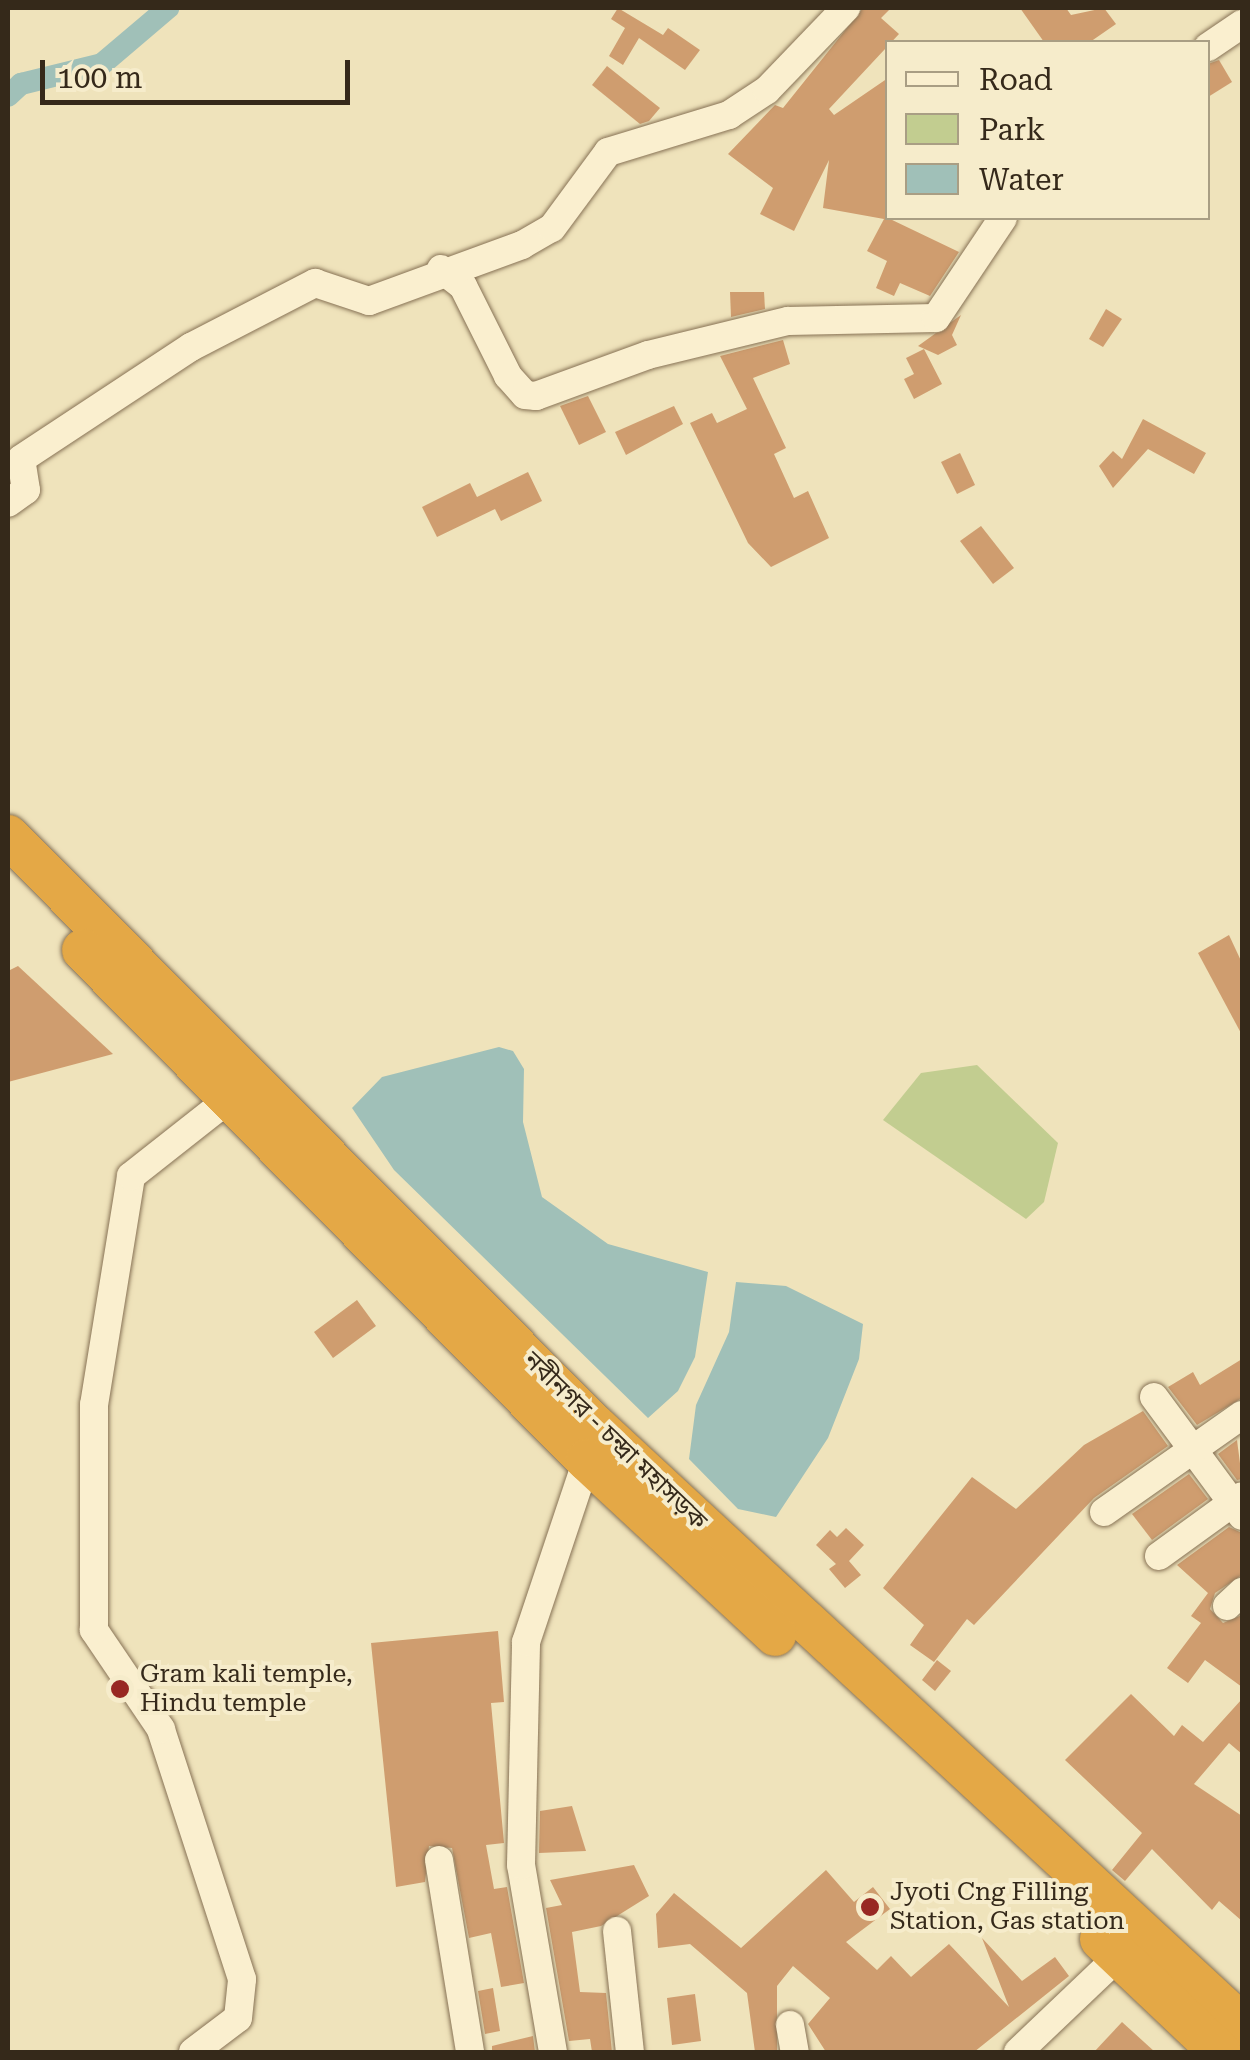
<!DOCTYPE html>
<meta charset="utf-8">
<style>
body{margin:0}
#map{position:relative;width:1250px;height:2060px;overflow:hidden;background:#efe3bb;font-family:"Roboto Serif","Noto Sans Bengali",serif}
div>[style]{position:absolute}
.green>*{inset:0;background:#c2cd90}
.water>*{inset:0;background:#a0c0b8}
.canal>*{height:22px;margin:-11px;padding:0 11px;transform-origin:11px;border-radius:11px;background:#a0c0b8}
.building>*{inset:0;background:#cf9d6f}
.roads{filter:drop-shadow(0 0 2px #877255) drop-shadow(0 0 2px #877255)}
.minor>*{height:28px;margin:-14px;padding:0 14px;transform-origin:14px;border-radius:14px;background:#faefcf}
.highway>*{height:42px;margin:-21px;padding:0 21px;transform-origin:21px;border-radius:21px;background:#e4a846}
.dots>*{width:28px;height:28px;translate:-50% -50%;box-sizing:border-box;border:5px solid #f6eccb;border-radius:50%}
span{translate:-50% -50%;white-space:nowrap;text-align:center;line-height:1.15;-webkit-text-stroke:8px #f6eccb;paint-order:stroke}
.street-label{font-size:25px;color:#35291a}
.poi-label{font-size:25px;color:#35291a}
.left{translate:0 -50%;text-align:left}
.frame{position:absolute;inset:0;border:10px solid #35291a;pointer-events:none}
.legend{position:absolute;left:885px;top:40px;width:325px;height:180px;box-sizing:border-box;background:#f6eccb;border:2px solid #a99e84;margin:0;padding:12px 18px;list-style:none;font-size:30px;color:#35291a}
.legend li{display:flex;align-items:center;gap:20px;height:50px}
.legend b{width:50px;border:2px solid #a99e84}
.scale{position:absolute;left:40px;top:60px;width:310px;height:45px;box-sizing:border-box;border:5px solid #35291a;border-top:0;padding-left:12px;font-size:30px;line-height:35px;white-space:nowrap;color:#35291a;-webkit-text-stroke:8px #f6eccb;paint-order:stroke}
</style>
<div id="map">
<div class="green">
<i style="clip-path:polygon(977px 1065px,1058px 1143px,1044px 1202px,1026px 1219px,883px 1120px,921px 1073px)"></i>
</div>
<div class="water">
<i style="clip-path:polygon(499px 1047px,513px 1051px,524px 1069px,523px 1122px,542px 1197px,608px 1244px,708px 1272px,695px 1357px,678px 1391px,648px 1418px,394px 1170px,352px 1108px,382px 1077px)"></i>
<i style="clip-path:polygon(736px 1282px,786px 1286px,863px 1324px,859px 1359px,828px 1438px,776px 1517px,738px 1509px,689px 1459px,696px 1405px,729px 1332px)"></i>
</div>
<div class="canal">
<i style="left:8px;top:96px;width:18px;rotate:-43deg"></i>
<i style="left:21px;top:84px;width:83px;rotate:-13.9deg"></i>
<i style="left:102px;top:64px;width:87px;rotate:-40.3deg"></i>
</div>
<div class="building">
<i style="clip-path:polygon(618px 8px,663px 35px,668px 28px,700px 50px,685px 70px,639px 38px,623px 65px,609px 56px,625px 28px,611px 19px)"></i>
<i style="clip-path:polygon(863px 8px,891px 8px,881px 18px,899px 34px,829px 109px,834px 115px,888px 78px,888px 218px,959px 252px,930px 296px,900px 283px,894px 296px,876px 288px,887px 261px,867px 251px,884px 219px,823px 208px,829px 160px,794px 231px,760px 214px,773px 188px,728px 154px,775px 105px,783px 108px)"></i>
<i style="clip-path:polygon(1020px 8px,1066px 8px,1071px 15px,1104px 8px,1116px 24px,1090px 42px,1044px 42px)"></i>
<i style="clip-path:polygon(1219px 60px,1232px 82px,1208px 97px,1208px 64px)"></i>
<i style="clip-path:polygon(607px 66px,660px 108px,649px 121px,640px 124px,592px 85px)"></i>
<i style="clip-path:polygon(730px 292px,764px 292px,765px 309px,731px 317px)"></i>
<i style="clip-path:polygon(1106px 309px,1122px 319px,1103px 347px,1089px 339px)"></i>
<i style="clip-path:polygon(961px 315px,952px 335px,957px 345px,938px 355px,918px 346px)"></i>
<i style="clip-path:polygon(783px 340px,790px 364px,753px 378px,786px 448px,774px 454px,794px 498px,808px 491px,829px 538px,771px 567px,748px 543px,690px 423px,712px 413px,717px 423px,747px 409px,720px 356px)"></i>
<i style="clip-path:polygon(924px 349px,942px 384px,914px 399px,904px 379px,914px 374px,906px 358px)"></i>
<i style="clip-path:polygon(588px 396px,606px 432px,579px 445px,560px 406px)"></i>
<i style="clip-path:polygon(674px 406px,683px 424px,626px 455px,615px 432px)"></i>
<i style="clip-path:polygon(1143px 419px,1206px 453px,1194px 474px,1148px 449px,1113px 488px,1099px 466px,1113px 451px,1122px 459px)"></i>
<i style="clip-path:polygon(960px 453px,975px 485px,957px 494px,941px 462px)"></i>
<i style="clip-path:polygon(528px 472px,542px 501px,501px 521px,495px 509px,437px 537px,422px 507px,470px 483px,477px 497px)"></i>
<i style="clip-path:polygon(981px 526px,1014px 568px,993px 584px,960px 541px)"></i>
<i style="clip-path:polygon(1229px 935px,1242px 963px,1242px 1035px,1198px 953px)"></i>
<i style="clip-path:polygon(18px 966px,113px 1054px,8px 1082px,8px 971px)"></i>
<i style="clip-path:polygon(357px 1300px,376px 1326px,333px 1358px,314px 1332px)"></i>
<i style="clip-path:polygon(1242px 1359px,1242px 1398px,1197px 1425px,1168px 1387px,1193px 1372px,1200px 1385px)"></i>
<i style="clip-path:polygon(1143px 1411px,1168px 1446px,1094px 1498px,974px 1625px,967px 1619px,934px 1662px,910px 1645px,924px 1625px,883px 1588px,972px 1477px,1016px 1509px,1084px 1445px)"></i>
<i style="clip-path:polygon(1237px 1440px,1242px 1479px,1237px 1480px,1218px 1454px)"></i>
<i style="clip-path:polygon(1189px 1474px,1208px 1499px,1152px 1540px,1132px 1514px)"></i>
<i style="clip-path:polygon(1229px 1527px,1242px 1533px,1242px 1575px,1215px 1593px,1210px 1609px,1223px 1623px,1242px 1615px,1242px 1687px,1205px 1660px,1188px 1683px,1167px 1668px,1201px 1623px,1191px 1616px,1208px 1593px,1177px 1565px)"></i>
<i style="clip-path:polygon(846px 1528px,864px 1545px,849px 1561px,861px 1575px,845px 1588px,829px 1569px,836px 1564px,816px 1545px,830px 1530px,837px 1537px)"></i>
<i style="clip-path:polygon(498px 1631px,504px 1702px,491px 1703px,504px 1843px,486px 1845px,494px 1889px,507px 1887px,524px 1983px,501px 1987px,491px 1933px,469px 1938px,452px 1848px,429px 1846px,425px 1882px,396px 1887px,371px 1643px)"></i>
<i style="clip-path:polygon(937px 1660px,951px 1671px,935px 1691px,922px 1680px)"></i>
<i style="clip-path:polygon(1131px 1694px,1174px 1736px,1182px 1725px,1203px 1742px,1242px 1699px,1242px 1754px,1229px 1743px,1194px 1784px,1242px 1816px,1242px 1921px,1219px 1901px,1212px 1910px,1152px 1849px,1125px 1881px,1112px 1870px,1142px 1833px,1065px 1760px)"></i>
<i style="clip-path:polygon(572px 1806px,586px 1851px,539px 1853px,540px 1811px)"></i>
<i style="clip-path:polygon(634px 1865px,649px 1896px,601px 1926px,572px 1932px,580px 1992px,606px 1993px,612px 2052px,592px 2052px,590px 2039px,569px 2041px,546px 1908px,562px 1905px,550px 1880px)"></i>
<i style="clip-path:polygon(826px 1870px,854px 1902px,873px 1887px,890px 1909px,846px 1942px,877px 1970px,891px 1956px,911px 1977px,949px 1944px,1009px 2007px,982px 1938px,1022px 1981px,1055px 1957px,1069px 1976px,974px 2052px,826px 2052px,808px 2024px,830px 1998px,793px 1966px,777px 1986px,777px 2052px,755px 2052px,747px 1993px,690px 1944px,658px 1948px,656px 1914px,674px 1893px,741px 1948px)"></i>
<i style="clip-path:polygon(493px 1988px,500px 2031px,485px 2034px,478px 1991px)"></i>
<i style="clip-path:polygon(695px 1994px,701px 2041px,672px 2045px,667px 1998px)"></i>
<i style="clip-path:polygon(1122px 2022px,1155px 2052px,1094px 2052px)"></i>
<i style="clip-path:polygon(533px 2036px,535px 2052px,492px 2052px,492px 2046px)"></i>
</div>
<div class="roads">
<div class="minor">
<i style="left:1208px;top:47px;width:41px;rotate:-34.1deg"></i>
<i style="left:441px;top:269px;width:28px;rotate:38deg"></i>
<i style="left:463px;top:286px;width:101px;rotate:63.4deg"></i>
<i style="left:508px;top:376px;width:25px;rotate:48deg"></i>
<i style="left:525px;top:395px;width:11px;rotate:5deg"></i>
<i style="left:536px;top:396px;width:119px;rotate:-20.1deg"></i>
<i style="left:648px;top:355px;width:144px;rotate:-13.7deg"></i>
<i style="left:788px;top:321px;width:148px;rotate:-1.2deg"></i>
<i style="left:936px;top:318px;width:120px;rotate:-56.2deg"></i>
<i style="left:8px;top:503px;width:22px;rotate:-36deg"></i>
<i style="left:26px;top:490px;width:31px;rotate:-99deg"></i>
<i style="left:21px;top:459px;width:204px;rotate:-33.4deg"></i>
<i style="left:191px;top:347px;width:140px;rotate:-27.3deg"></i>
<i style="left:315px;top:283px;width:57px;rotate:18.4deg"></i>
<i style="left:369px;top:301px;width:163px;rotate:-20.1deg"></i>
<i style="left:522px;top:245px;width:34px;rotate:-30deg"></i>
<i style="left:552px;top:228px;width:94px;rotate:-53.6deg"></i>
<i style="left:608px;top:152px;width:127px;rotate:-17deg"></i>
<i style="left:729px;top:115px;width:45px;rotate:-33.3deg"></i>
<i style="left:767px;top:90px;width:114px;rotate:-46.1deg"></i>
<i style="left:1154px;top:1397px;width:148px;rotate:53.5deg"></i>
<i style="left:1104px;top:1512px;width:169px;rotate:-35.1deg"></i>
<i style="left:1159px;top:1556px;width:102px;rotate:-35.9deg"></i>
<i style="left:1227px;top:1606px;width:21px;rotate:-43deg"></i>
<i style="left:439px;top:1860px;width:194px;rotate:80.8deg"></i>
<i style="left:617px;top:1931px;width:122px;rotate:83.9deg"></i>
<i style="left:790px;top:2025px;width:27px;rotate:80deg"></i>
<i style="left:193px;top:2052px;width:56px;rotate:-37.1deg"></i>
<i style="left:238px;top:2018px;width:39px;rotate:-84deg"></i>
<i style="left:242px;top:1979px;width:263px;rotate:-108deg"></i>
<i style="left:161px;top:1729px;width:120px;rotate:-124.1deg"></i>
<i style="left:94px;top:1630px;width:225px;rotate:-90deg"></i>
<i style="left:94px;top:1405px;width:232px;rotate:-80.8deg"></i>
<i style="left:131px;top:1176px;width:125px;rotate:-38.2deg"></i>
<i style="left:553px;top:2052px;width:190px;rotate:-99.7deg"></i>
<i style="left:521px;top:1865px;width:223px;rotate:-88.7deg"></i>
<i style="left:526px;top:1642px;width:192px;rotate:-71.5deg"></i>
<i style="left:1018px;top:2052px;width:141px;rotate:-43.6deg"></i>
</div>
<div class="highway">
<i style="left:8px;top:836px;width:831px;rotate:45.15deg"></i>
<i style="left:594px;top:1425px;width:883px;rotate:42.8deg"></i>
<i style="left:83px;top:950px;width:717px;rotate:45.34deg"></i>
<i style="left:587px;top:1460px;width:257px;rotate:42.9deg"></i>
<i style="left:1101px;top:1939px;width:164px;rotate:43.5deg"></i>
</div>
</div>
<div class="dots">
<i style="left:120px;top:1689px;background:#982823"></i>
<i style="left:870px;top:1907px;background:#982823"></i>
</div>
<div class="street-label">
<span style="left:615px;top:1441px;rotate:44deg">নবীনগর - চন্দ্রা মহাসড়ক</span>
</div>
<div class="poi-label">
<span class="left" style="left:140px;top:1689px">Gram kali temple,<br>Hindu temple</span>
<span class="left" style="left:890px;top:1907px">Jyoti Cng Filling<br>Station, Gas station</span>
</div>
<div class="frame"></div>
<ul class="legend">
<li><b style="height:12px;background:#faefcf"></b>Road</li>
<li><b style="height:28px;background:#c2cd90"></b>Park</li>
<li><b style="height:28px;background:#a0c0b8"></b>Water</li>
</ul>
<div class="scale">100 m</div>
</div>
